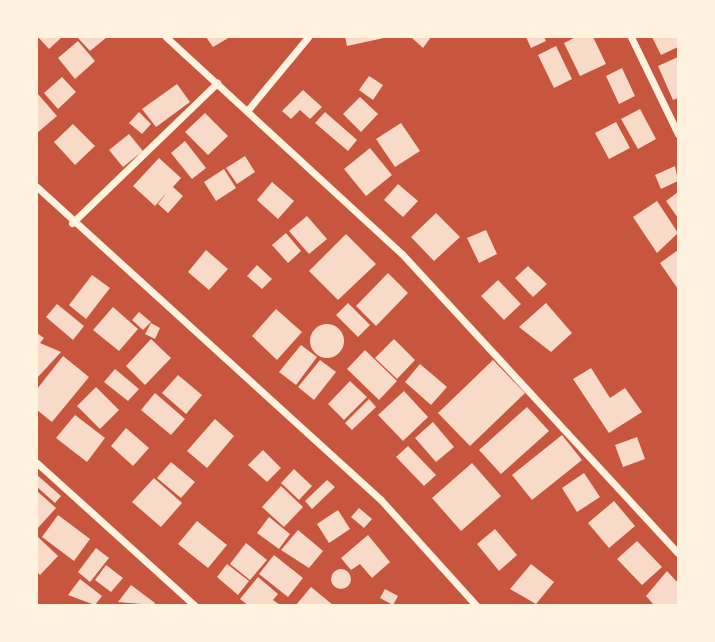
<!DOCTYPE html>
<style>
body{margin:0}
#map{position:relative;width:715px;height:642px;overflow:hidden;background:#c8553d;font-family:Mulish,sans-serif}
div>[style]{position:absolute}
.building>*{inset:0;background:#f7dbc8}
.round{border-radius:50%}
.minor>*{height:7px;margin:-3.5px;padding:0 3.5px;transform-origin:3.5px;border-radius:3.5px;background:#fff3e0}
span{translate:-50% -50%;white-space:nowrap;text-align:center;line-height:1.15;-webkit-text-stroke:6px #fff3e0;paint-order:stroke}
.frame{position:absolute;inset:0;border:38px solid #fff3e0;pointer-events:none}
</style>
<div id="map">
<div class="building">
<i style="clip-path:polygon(38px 37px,62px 37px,49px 49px)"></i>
<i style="clip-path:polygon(77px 37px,107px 37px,90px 51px)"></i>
<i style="clip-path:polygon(206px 37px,230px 37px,213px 47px)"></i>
<i style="clip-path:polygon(345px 37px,383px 37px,384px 38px,347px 46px)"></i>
<i style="clip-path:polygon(411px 37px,431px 37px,423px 48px)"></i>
<i style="clip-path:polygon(526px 37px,544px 37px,546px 41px,531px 48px)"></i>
<i style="clip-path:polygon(576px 37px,593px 37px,606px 64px,580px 76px,564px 43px)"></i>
<i style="clip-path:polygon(652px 37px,678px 37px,678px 47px,661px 55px)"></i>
<i style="clip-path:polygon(78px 41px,95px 61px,75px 79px,58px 58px)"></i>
<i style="clip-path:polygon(556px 46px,572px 79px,554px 88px,538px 55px)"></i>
<i style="clip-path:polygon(678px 57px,678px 98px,673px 100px,658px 66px)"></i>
<i style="clip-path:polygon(622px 68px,635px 96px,619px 104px,606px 76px)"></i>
<i style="clip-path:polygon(369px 76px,383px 85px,373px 100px,359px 90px)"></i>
<i style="clip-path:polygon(62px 77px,76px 92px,58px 109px,44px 93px)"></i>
<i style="clip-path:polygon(177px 84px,190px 102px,156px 127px,142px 109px)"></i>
<i style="clip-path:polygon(303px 90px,322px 107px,310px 119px,300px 110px,291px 119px,282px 111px)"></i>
<i style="clip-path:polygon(37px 93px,57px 116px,37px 133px)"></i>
<i style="clip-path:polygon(360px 97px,378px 114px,361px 132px,343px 114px)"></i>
<i style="clip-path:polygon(640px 109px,656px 139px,638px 149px,621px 119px)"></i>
<i style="clip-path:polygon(139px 112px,151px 124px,142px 134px,129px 123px)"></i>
<i style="clip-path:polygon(325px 112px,357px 140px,348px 151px,315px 123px)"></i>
<i style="clip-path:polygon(205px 113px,228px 136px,208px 155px,185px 132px)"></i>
<i style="clip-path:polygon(616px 122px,630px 148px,609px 159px,595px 133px)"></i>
<i style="clip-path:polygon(401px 123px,420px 151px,395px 167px,376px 139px)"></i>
<i style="clip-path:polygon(73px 124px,95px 146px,75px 165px,54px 142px)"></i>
<i style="clip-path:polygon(129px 134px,143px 151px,123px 167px,109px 150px)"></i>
<i style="clip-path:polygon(185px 141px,206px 168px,192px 179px,171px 153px)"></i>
<i style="clip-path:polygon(370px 148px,392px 175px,366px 196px,344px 169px)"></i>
<i style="clip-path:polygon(245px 156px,255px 172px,237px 184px,226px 168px)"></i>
<i style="clip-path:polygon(159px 158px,181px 178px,173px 187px,183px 196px,168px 213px,158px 204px,167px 192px,155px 206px,133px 186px)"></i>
<i style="clip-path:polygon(675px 166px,678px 181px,661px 189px,655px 175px)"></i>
<i style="clip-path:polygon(224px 169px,236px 188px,216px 201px,204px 182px)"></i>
<i style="clip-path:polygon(272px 182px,294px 201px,278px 219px,257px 200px)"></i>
<i style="clip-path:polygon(398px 184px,418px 201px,403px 217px,384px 200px)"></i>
<i style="clip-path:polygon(678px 192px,678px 218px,666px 201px)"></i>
<i style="clip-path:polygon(657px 201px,678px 233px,657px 253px,633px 217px)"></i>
<i style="clip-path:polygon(436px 213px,460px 237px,434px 261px,411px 237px)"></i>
<i style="clip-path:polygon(307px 216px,327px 239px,309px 254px,289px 231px)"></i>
<i style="clip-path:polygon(486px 230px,497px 254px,479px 263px,467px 238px)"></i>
<i style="clip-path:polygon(286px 233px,301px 251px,288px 263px,272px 245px)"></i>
<i style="clip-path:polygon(346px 234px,376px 264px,338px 300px,309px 271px)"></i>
<i style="clip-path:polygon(206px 250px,228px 269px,209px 290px,188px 272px)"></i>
<i style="clip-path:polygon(678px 250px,678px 289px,660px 263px)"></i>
<i style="clip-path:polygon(257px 265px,272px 279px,262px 289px,247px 276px)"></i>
<i style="clip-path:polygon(528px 266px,547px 284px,533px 297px,515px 278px)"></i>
<i style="clip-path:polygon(388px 273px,408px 293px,376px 326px,356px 306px)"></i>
<i style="clip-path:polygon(92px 275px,110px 288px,86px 319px,69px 305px)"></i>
<i style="clip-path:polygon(498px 280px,521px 304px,504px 320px,481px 296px)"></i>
<i style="clip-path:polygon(348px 303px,370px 325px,358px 337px,336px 315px)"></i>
<i style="clip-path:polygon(546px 303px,572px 333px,551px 352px,519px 327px)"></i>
<i style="clip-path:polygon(57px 304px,84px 326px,73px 340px,46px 317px)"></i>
<i style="clip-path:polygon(113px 307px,138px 329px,119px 351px,93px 330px)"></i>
<i style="clip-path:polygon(276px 309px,302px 332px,277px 360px,252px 336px)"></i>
<i style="clip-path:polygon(139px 312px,151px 322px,143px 330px,132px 320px)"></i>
<i style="clip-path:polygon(151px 323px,160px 328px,155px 339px,145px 334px)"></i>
<i class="round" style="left:310px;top:324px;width:34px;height:34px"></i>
<i style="clip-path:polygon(37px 333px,44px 338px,40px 343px,61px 352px,37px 378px)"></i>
<i style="clip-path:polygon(151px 339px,171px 358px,145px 385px,126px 366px)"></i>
<i style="clip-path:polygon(394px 339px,415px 360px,397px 379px,375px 358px)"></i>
<i style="clip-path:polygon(301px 345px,317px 357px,296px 385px,279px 372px)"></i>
<i style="clip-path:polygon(365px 350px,397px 381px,379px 400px,347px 369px)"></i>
<i style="clip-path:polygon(63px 356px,89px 377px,52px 422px,37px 410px,37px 389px)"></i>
<i style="clip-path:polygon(320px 360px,336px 372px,314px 400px,298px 387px)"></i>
<i style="clip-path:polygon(493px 360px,525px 393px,470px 446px,438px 413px)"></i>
<i style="clip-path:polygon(420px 364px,447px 387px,431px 405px,405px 382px)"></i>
<i style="clip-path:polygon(591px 368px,610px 398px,625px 388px,642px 412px,609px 433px,573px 379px)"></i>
<i style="clip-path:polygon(115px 369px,139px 389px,128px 401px,104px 382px)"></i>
<i style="clip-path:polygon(178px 375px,202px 395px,186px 414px,162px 393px)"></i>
<i style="clip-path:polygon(350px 381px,367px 397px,344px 420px,328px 404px)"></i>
<i style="clip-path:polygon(96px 387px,119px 410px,100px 429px,77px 406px)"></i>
<i style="clip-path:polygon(404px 391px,428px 417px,403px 441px,378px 415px)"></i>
<i style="clip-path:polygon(155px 393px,185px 419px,171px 435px,141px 410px)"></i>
<i style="clip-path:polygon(369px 399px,376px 407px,352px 430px,345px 423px)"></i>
<i style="clip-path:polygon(527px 407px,549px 431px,501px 474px,479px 450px)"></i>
<i style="clip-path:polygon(75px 415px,105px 438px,87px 462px,56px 438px)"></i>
<i style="clip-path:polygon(215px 419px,234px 436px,207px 468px,187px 451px)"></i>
<i style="clip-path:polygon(433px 422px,454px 447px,436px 462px,415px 438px)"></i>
<i style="clip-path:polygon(126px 428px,149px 448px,133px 466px,111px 446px)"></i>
<i style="clip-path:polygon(562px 435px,582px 460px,532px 500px,512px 475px)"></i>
<i style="clip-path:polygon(637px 437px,645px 459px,623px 467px,615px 445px)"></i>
<i style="clip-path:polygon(408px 446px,436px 475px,424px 486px,396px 457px)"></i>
<i style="clip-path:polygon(263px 450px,281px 468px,267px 482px,248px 465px)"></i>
<i style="clip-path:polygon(171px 462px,195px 482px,181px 498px,157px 478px)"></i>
<i style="clip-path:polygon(472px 463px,501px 496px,461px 531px,432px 498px)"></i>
<i style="clip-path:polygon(294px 469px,312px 486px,299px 500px,281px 483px)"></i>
<i style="clip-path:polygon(584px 473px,600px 497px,577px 512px,562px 488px)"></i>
<i style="clip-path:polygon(37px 475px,61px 496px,55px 503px,37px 487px)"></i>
<i style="clip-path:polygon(154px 478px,182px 503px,161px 527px,132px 502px)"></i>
<i style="clip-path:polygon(327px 480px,335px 487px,312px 509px,305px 501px)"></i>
<i style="clip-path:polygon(281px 486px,303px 507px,284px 527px,262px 507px)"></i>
<i style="clip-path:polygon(37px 491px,56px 508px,37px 529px)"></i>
<i style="clip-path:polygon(614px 501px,635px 526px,609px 548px,588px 523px)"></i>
<i style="clip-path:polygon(359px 508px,372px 519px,364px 528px,351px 517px)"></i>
<i style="clip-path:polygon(338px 510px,350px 529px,329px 543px,317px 524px)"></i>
<i style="clip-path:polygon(58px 515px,90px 539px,74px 561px,42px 537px)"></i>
<i style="clip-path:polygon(269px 517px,290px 534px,279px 549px,257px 533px)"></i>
<i style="clip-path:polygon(197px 521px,227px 545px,208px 568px,178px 544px)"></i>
<i style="clip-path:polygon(495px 529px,517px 555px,499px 571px,477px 544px)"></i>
<i style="clip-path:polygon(298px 530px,323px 551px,309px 568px,281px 550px)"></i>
<i style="clip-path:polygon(368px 535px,390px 562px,372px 578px,360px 564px,351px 570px,341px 558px)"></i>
<i style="clip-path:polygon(37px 536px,58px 556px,40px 575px,37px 572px)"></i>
<i style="clip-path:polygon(637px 541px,662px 567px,642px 585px,617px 559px)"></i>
<i style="clip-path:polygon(246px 543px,267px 560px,250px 580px,230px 564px)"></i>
<i style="clip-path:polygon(96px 548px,109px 558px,90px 582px,78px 572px)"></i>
<i style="clip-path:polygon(274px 555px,303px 578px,288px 597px,259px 574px)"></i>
<i style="clip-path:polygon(227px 564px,249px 581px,238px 595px,217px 577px)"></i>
<i style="clip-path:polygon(531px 564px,554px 582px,536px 604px,510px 589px)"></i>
<i style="clip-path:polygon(106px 565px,123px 578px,111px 592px,95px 580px)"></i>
<i class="round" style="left:331px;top:569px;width:20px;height:20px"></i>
<i style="clip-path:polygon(667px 571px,678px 583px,678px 605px,654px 605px,646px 596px)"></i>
<i style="clip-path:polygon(258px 577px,278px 594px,273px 600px,280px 605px,248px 605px,240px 599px)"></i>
<i style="clip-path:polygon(80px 579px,102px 596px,95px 605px,68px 595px)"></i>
<i style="clip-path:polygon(131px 585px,155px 603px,154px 605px,118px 602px)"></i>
<i style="clip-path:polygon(311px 587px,333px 605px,296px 605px)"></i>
<i style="clip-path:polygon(385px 589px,398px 596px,393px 605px,380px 598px)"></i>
</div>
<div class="minor">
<i style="left:166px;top:37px;width:321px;rotate:42.6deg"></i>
<i style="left:402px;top:254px;width:407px;rotate:47.3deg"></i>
<i style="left:631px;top:37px;width:108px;rotate:64.1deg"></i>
<i style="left:247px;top:111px;width:96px;rotate:-50.5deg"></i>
<i style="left:37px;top:187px;width:465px;rotate:42.3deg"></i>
<i style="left:381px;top:500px;width:142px;rotate:47.9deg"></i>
<i style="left:72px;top:223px;width:202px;rotate:-44deg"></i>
<i style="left:37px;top:463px;width:212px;rotate:42.1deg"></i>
</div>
<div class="frame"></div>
</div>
